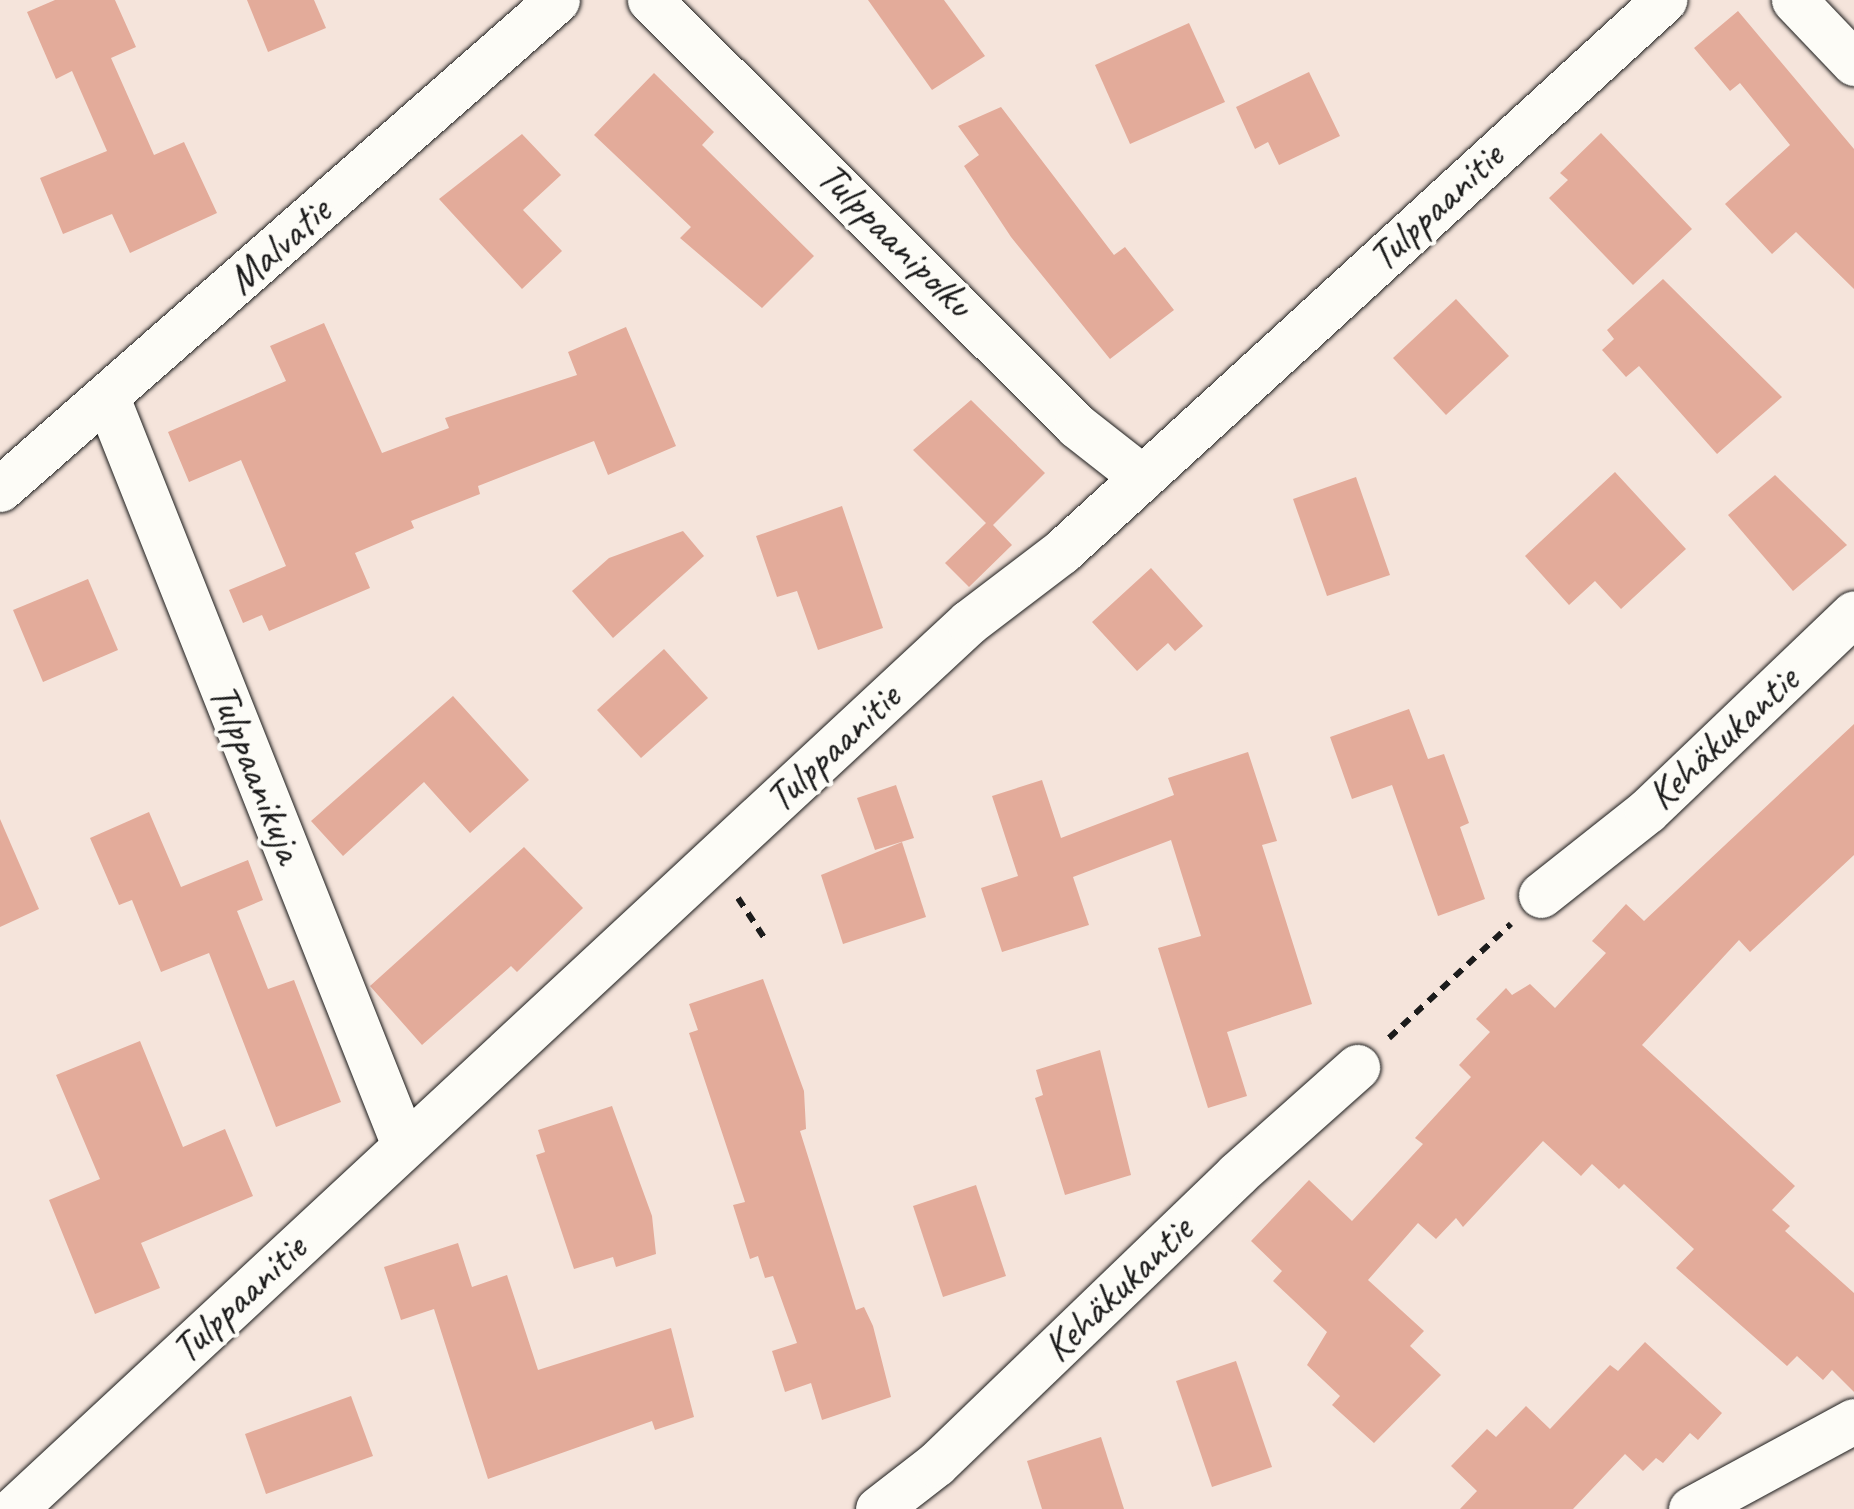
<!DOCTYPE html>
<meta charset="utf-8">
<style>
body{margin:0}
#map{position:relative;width:1854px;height:1509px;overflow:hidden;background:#f5e4db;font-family:Caveat,sans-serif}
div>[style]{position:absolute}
.building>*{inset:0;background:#e3ab9a}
.path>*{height:6px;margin-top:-3px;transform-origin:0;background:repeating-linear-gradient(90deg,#1c1c1c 0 10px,transparent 0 18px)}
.roads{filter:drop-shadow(0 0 2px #1c1c1c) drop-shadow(0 0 2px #1c1c1c)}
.minor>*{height:45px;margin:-22.5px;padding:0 22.5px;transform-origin:22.5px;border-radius:22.5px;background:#fdfcf7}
span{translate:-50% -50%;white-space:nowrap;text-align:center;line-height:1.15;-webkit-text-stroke:8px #fdfcf7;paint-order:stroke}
.street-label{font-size:42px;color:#1c1c1c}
</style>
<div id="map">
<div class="building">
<i style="clip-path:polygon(55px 0,115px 0,136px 47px,111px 58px,154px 155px,184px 142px,217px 213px,130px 253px,112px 214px,63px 234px,40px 178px,107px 151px,72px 71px,56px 79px,27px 12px)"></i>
<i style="clip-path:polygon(247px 0,314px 0,326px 28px,268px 52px)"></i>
<i style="clip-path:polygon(868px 0,944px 0,985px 56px,932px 90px)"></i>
<i style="clip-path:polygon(1738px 11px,1854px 149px,1854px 289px,1796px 232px,1772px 254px,1725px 204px,1790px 145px,1740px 83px,1730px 91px,1694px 48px)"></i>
<i style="clip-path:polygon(1189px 23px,1225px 102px,1130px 144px,1095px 65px)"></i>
<i style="clip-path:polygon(1309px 72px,1340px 136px,1279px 165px,1268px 142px,1255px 149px,1236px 107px)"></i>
<i style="clip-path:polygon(654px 73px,714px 132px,702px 145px,814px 256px,762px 308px,680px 238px,691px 227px,594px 135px)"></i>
<i style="clip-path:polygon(1001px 107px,1114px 255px,1125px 247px,1174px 310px,1110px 359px,1011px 237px,964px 166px,979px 155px,958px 126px)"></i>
<i style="clip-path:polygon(1601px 133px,1692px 229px,1633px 285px,1549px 198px,1568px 180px,1560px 173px)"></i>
<i style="clip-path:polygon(522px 134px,561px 175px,523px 210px,562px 251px,522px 289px,439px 199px)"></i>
<i style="clip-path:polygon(1663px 279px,1782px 397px,1717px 454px,1639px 366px,1626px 377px,1602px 350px,1614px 339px,1607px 330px)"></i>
<i style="clip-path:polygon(1456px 299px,1509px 356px,1446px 415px,1393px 358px)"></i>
<i style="clip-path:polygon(324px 323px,382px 453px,449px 428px,445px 418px,577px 375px,568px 352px,626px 327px,676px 446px,608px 475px,594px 441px,478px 486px,480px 494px,411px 521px,414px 528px,355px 553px,370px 588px,269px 631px,262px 615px,243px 623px,229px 590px,286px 566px,241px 460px,189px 482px,168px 432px,286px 381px,270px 346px)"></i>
<i style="clip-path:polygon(971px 400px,1045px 473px,993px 525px,1012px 545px,969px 587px,945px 563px,986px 523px,913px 450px)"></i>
<i style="clip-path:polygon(1615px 472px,1686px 549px,1621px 609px,1595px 581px,1569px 605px,1525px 556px)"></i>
<i style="clip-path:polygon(1775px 475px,1847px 545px,1793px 591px,1728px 515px)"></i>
<i style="clip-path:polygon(1356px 477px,1390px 575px,1327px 596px,1293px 499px)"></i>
<i style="clip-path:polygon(842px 506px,883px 628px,818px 650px,797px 591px,777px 597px,756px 536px)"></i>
<i style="clip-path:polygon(683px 531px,704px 556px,613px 638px,572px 591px,609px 558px)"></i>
<i style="clip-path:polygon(1151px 568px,1203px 626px,1175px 651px,1168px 643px,1137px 671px,1092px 622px)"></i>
<i style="clip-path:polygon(88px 579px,118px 650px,43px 682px,13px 610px)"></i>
<i style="clip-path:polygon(664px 649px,708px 698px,641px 758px,597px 710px)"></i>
<i style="clip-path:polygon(453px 696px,529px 780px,470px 833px,424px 782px,343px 856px,311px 821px)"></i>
<i style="clip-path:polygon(1409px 709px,1428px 759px,1444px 754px,1469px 823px,1460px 827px,1485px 899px,1438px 916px,1392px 785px,1352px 799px,1330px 737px)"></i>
<i style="clip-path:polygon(1854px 724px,1854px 855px,1750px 952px,1739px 940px,1642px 1045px,1795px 1186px,1772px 1210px,1790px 1226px,1785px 1231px,1854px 1293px,1854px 1392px,1832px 1370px,1823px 1380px,1797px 1356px,1787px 1366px,1676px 1268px,1694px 1249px,1624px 1184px,1619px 1189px,1592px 1164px,1581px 1176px,1543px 1141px,1463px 1227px,1456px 1218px,1436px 1239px,1418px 1223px,1368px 1280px,1424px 1331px,1410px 1346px,1441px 1375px,1374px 1443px,1332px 1405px,1340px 1396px,1307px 1365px,1327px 1332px,1273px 1281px,1282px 1271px,1251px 1241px,1309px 1180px,1352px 1221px,1423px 1144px,1415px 1138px,1471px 1077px,1459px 1065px,1490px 1032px,1476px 1019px,1506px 988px,1512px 995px,1530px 984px,1555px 1008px,1606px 953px,1592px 941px,1626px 904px,1644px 921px)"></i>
<i style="clip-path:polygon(1248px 752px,1277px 841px,1262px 845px,1312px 1004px,1227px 1032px,1247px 1096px,1208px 1108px,1158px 948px,1201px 936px,1171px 840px,1073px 877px,1089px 925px,1002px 952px,981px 888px,1018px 876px,992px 796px,1042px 780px,1061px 838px,1174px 795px,1168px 778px)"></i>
<i style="clip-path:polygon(896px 785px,914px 838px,875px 850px,857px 798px)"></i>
<i style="clip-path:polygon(149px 812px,181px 887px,248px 860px,263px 900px,237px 911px,268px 989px,294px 980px,341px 1102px,276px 1127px,209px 953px,161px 972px,132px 900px,119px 905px,90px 838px)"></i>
<i style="clip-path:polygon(0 819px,39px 909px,0 927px)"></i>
<i style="clip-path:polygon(902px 842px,926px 917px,843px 944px,821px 875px)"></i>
<i style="clip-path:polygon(524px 847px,583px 908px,517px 972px,511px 966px,422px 1045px,370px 986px)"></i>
<i style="clip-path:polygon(763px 979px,804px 1091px,806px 1129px,800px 1131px,856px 1310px,864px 1307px,873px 1326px,891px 1397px,822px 1420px,811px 1383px,785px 1392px,772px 1351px,797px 1343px,773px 1276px,765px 1278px,758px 1256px,750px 1259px,733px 1205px,745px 1202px,689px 1033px,698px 1030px,689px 1004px)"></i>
<i style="clip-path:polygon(140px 1041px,183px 1147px,225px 1129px,253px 1196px,141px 1243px,160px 1288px,95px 1314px,49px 1200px,100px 1179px,56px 1075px)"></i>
<i style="clip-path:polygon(1100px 1050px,1131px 1175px,1065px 1195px,1035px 1098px,1043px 1095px,1036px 1070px)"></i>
<i style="clip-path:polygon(612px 1106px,652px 1216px,656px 1254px,616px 1267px,613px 1257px,574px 1269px,536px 1155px,545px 1152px,538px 1130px)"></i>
<i style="clip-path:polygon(976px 1185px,1006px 1276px,943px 1297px,913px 1206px)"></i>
<i style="clip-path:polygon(458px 1243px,472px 1287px,507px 1275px,538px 1370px,671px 1328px,694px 1417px,655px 1430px,652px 1421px,488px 1479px,434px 1309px,401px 1320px,384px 1267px)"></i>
<i style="clip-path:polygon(1645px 1342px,1722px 1413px,1698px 1440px,1690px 1433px,1663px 1463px,1656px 1458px,1643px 1471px,1625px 1454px,1573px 1509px,1460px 1509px,1477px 1491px,1451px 1466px,1487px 1429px,1496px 1437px,1526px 1406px,1550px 1429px,1610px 1365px,1618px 1371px)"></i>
<i style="clip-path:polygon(1236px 1361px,1272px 1467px,1212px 1487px,1176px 1381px)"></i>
<i style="clip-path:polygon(351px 1396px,373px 1456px,266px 1494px,245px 1434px)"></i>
<i style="clip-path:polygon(1101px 1437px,1124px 1509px,1042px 1509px,1027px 1461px)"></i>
</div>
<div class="path">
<i style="left:738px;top:898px;width:53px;rotate:56.6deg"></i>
<i style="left:1389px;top:1038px;width:167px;rotate:-43.1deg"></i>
</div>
<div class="roads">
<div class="minor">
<i style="left:650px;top:0;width:603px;rotate:44.93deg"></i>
<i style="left:1077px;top:426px;width:83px;rotate:38.1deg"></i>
<i style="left:1794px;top:0;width:87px;rotate:46.4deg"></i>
<i style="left:108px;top:400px;width:802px;rotate:68.33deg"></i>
<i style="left:0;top:489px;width:741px;rotate:-41.28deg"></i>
<i style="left:1541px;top:895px;width:135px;rotate:-38.4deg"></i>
<i style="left:1647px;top:811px;width:286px;rotate:-43.7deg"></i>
<i style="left:14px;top:1509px;width:1303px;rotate:-42.89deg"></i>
<i style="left:969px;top:622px;width:116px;rotate:-37.3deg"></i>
<i style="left:1061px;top:552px;width:818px;rotate:-42.47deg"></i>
<i style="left:878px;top:1509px;width:73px;rotate:-37.8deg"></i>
<i style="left:936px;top:1464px;width:418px;rotate:-43.9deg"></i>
<i style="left:1237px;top:1174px;width:161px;rotate:-41.7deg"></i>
<i style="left:1691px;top:1509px;width:185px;rotate:-28.4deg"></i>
</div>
</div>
<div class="street-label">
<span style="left:1436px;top:207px;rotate:-43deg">Tulppaanitie</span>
<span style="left:895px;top:240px;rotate:45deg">Tulppaanipolku</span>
<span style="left:279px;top:246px;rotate:-42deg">Malvatie</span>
<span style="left:1723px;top:738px;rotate:-43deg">Kehäkukantie</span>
<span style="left:833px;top:748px;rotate:-43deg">Tulppaanitie</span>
<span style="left:256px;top:773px;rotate:68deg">Tulppaanikuja</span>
<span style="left:1118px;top:1289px;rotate:-44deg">Kehäkukantie</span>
<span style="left:239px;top:1299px;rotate:-43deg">Tulppaanitie</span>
</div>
</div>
